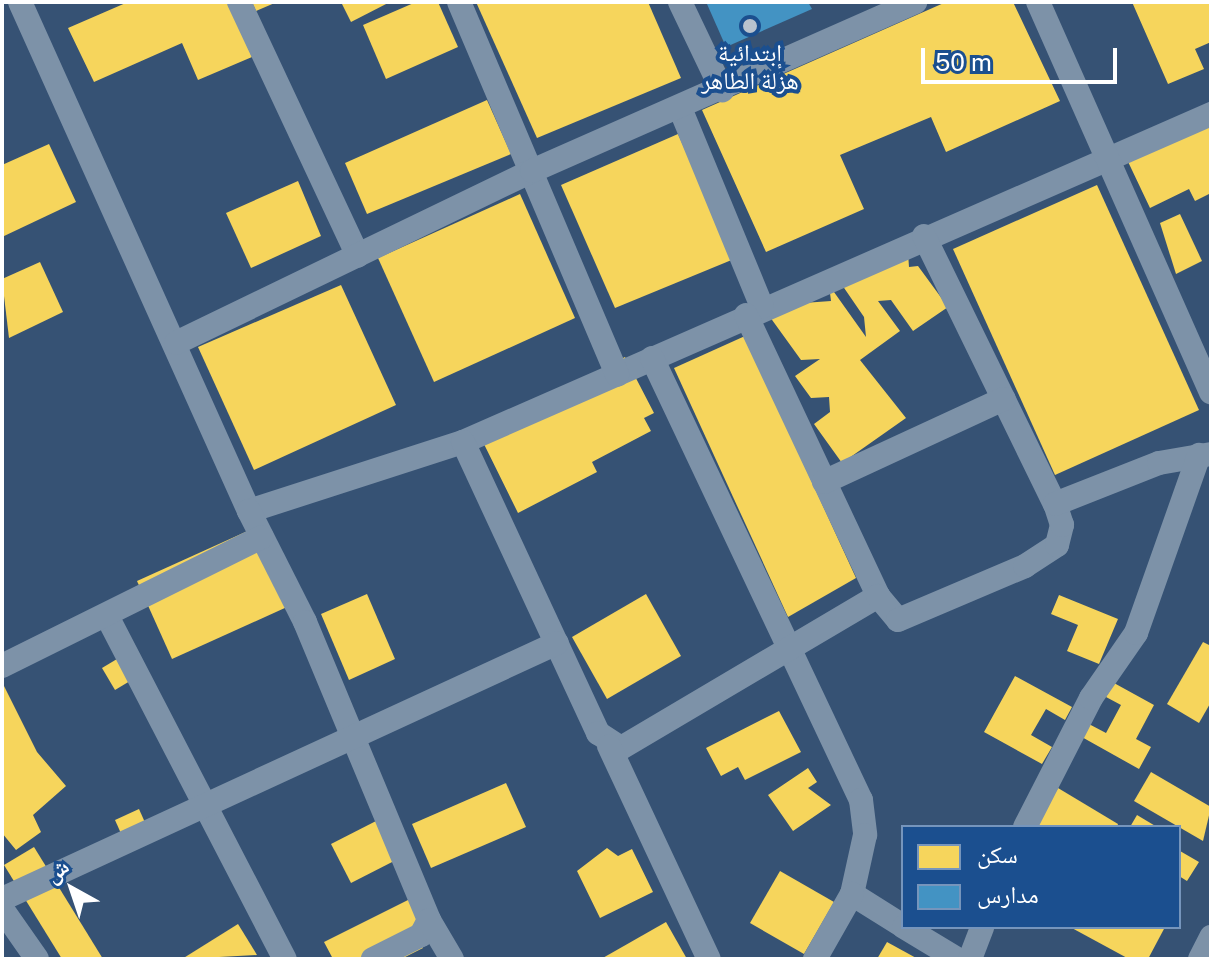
<!DOCTYPE html>
<meta charset="utf-8">
<style>
body{margin:0}
#map{position:relative;width:1213px;height:961px;overflow:hidden;background:#365274;font-family:"Public Sans","Noto Naskh Arabic",sans-serif}
div>[style]{position:absolute}
.homes>*{inset:0;background:#f6d55c}
.schools>*{inset:0;background:#4393c3}
.street>*{height:24px;margin:-12px;padding:0 12px;transform-origin:12px;border-radius:12px;background:#7d92a8}
.dots>*{width:22px;height:22px;translate:-50% -50%;box-sizing:border-box;border:4px solid #1b4f8f;border-radius:50%}
span{translate:-50% -50%;white-space:nowrap;text-align:center;line-height:1.15;-webkit-text-stroke:8px #1b4f8f;paint-order:stroke}
.poi-label{font-size:24px;color:#fff}
.frame{position:absolute;inset:0;border:4px solid #fff;pointer-events:none}
.legend{position:absolute;left:901px;top:825px;width:280px;height:104px;box-sizing:border-box;background:#1b4f8f;border:2px solid #7695bc;margin:0;padding:10px 14px;list-style:none;font-size:24px;color:#fff}
.legend li{display:flex;align-items:center;gap:16px;height:40px}
.legend b{width:40px;border:2px solid #7695bc}
.north{position:absolute;left:32px;top:849px;width:80px;height:80px;-webkit-text-stroke:6px #1b4f8f;paint-order:stroke;rotate:320deg;font-size:22px;font-weight:700;line-height:32px;text-align:center;color:#fff}
.north::after{content:'';display:block;margin:auto;width:28px;height:36px;background:#fff;clip-path:polygon(50% 0,100% 100%,50% 72%,0 100%)}
.scale{position:absolute;left:921px;top:48px;width:196px;height:36px;box-sizing:border-box;border:4px solid #fff;border-top:0;padding-left:10px;font-size:24px;line-height:28px;white-space:nowrap;color:#fff;-webkit-text-stroke:6px #1b4f8f;paint-order:stroke}
</style>
<div id="map">
<div class="homes">
<i style="clip-path:polygon(128px 2px,228px 2px,252px 57px,198px 80px,182px 43px,94px 82px,68px 28px)"></i>
<i style="clip-path:polygon(252px 2px,277px 2px,256px 11px)"></i>
<i style="clip-path:polygon(341px 2px,390px 2px,351px 22px)"></i>
<i style="clip-path:polygon(416px 2px,438px 2px,458px 47px,386px 79px,363px 25px)"></i>
<i style="clip-path:polygon(476px 2px,648px 2px,681px 78px,537px 138px)"></i>
<i style="clip-path:polygon(946px 2px,1013px 2px,1060px 101px,946px 152px,931px 117px,840px 155px,864px 209px,766px 252px,702px 110px)"></i>
<i style="clip-path:polygon(1132px 2px,1211px 2px,1211px 42px,1195px 49px,1204px 69px,1168px 84px)"></i>
<i style="clip-path:polygon(487px 100px,511px 154px,367px 214px,345px 163px)"></i>
<i style="clip-path:polygon(1211px 106px,1211px 193px,1195px 201px,1189px 189px,1150px 208px,1122px 149px)"></i>
<i style="clip-path:polygon(678px 134px,734px 259px,615px 308px,561px 185px)"></i>
<i style="clip-path:polygon(49px 144px,76px 202px,2px 237px,2px 165px)"></i>
<i style="clip-path:polygon(298px 181px,321px 236px,251px 268px,226px 213px)"></i>
<i style="clip-path:polygon(1097px 185px,1199px 410px,1055px 475px,953px 249px)"></i>
<i style="clip-path:polygon(520px 194px,575px 318px,434px 382px,378px 258px)"></i>
<i style="clip-path:polygon(1180px 214px,1202px 261px,1176px 274px,1160px 223px)"></i>
<i style="clip-path:polygon(907px 238px,909px 267px,918px 266px,948px 307px,913px 331px,891px 300px,878px 301px,900px 331px,860px 360px,906px 418px,842px 463px,814px 424px,830px 412px,829px 397px,811px 398px,795px 376px,820px 359px,801px 360px,762px 306px,831px 301px,829px 285px,866px 337px,864px 317px,840px 282px)"></i>
<i style="clip-path:polygon(40px 262px,63px 312px,9px 338px,2px 279px)"></i>
<i style="clip-path:polygon(341px 285px,396px 405px,254px 470px,198px 347px)"></i>
<i style="clip-path:polygon(745px 336px,856px 578px,788px 617px,674px 368px)"></i>
<i style="clip-path:polygon(625px 357px,654px 413px,644px 418px,651px 431px,592px 462px,597px 472px,518px 513px,478px 432px)"></i>
<i style="clip-path:polygon(252px 529px,287px 607px,172px 659px,137px 581px)"></i>
<i style="clip-path:polygon(367px 594px,395px 659px,349px 680px,321px 614px)"></i>
<i style="clip-path:polygon(646px 594px,681px 656px,607px 699px,572px 637px)"></i>
<i style="clip-path:polygon(1059px 595px,1118px 619px,1099px 664px,1067px 651px,1078px 625px,1051px 614px)"></i>
<i style="clip-path:polygon(1203px 642px,1211px 646px,1211px 702px,1199px 723px,1167px 704px)"></i>
<i style="clip-path:polygon(117px 659px,130px 681px,115px 690px,102px 668px)"></i>
<i style="clip-path:polygon(1015px 676px,1072px 707px,1065px 720px,1046px 709px,1031px 735px,1052px 747px,1042px 764px,984px 732px)"></i>
<i style="clip-path:polygon(2px 682px,37px 752px,66px 786px,33px 815px,41px 832px,16px 850px,2px 833px)"></i>
<i style="clip-path:polygon(1114px 683px,1154px 705px,1136px 739px,1151px 747px,1139px 769px,1080px 736px,1087px 723px,1106px 733px,1121px 705px,1106px 697px)"></i>
<i style="clip-path:polygon(779px 711px,801px 752px,745px 780px,738px 767px,721px 776px,706px 748px)"></i>
<i style="clip-path:polygon(808px 768px,817px 782px,808px 788px,831px 805px,793px 831px,768px 795px)"></i>
<i style="clip-path:polygon(1151px 772px,1211px 807px,1203px 841px,1134px 801px)"></i>
<i style="clip-path:polygon(506px 783px,526px 827px,431px 868px,412px 824px)"></i>
<i style="clip-path:polygon(1058px 788px,1118px 824px,1117px 827px,1035px 827px)"></i>
<i style="clip-path:polygon(139px 809px,151px 836px,127px 847px,115px 820px)"></i>
<i style="clip-path:polygon(1137px 815px,1157px 827px,1130px 827px)"></i>
<i style="clip-path:polygon(378px 820px,398px 859px,351px 883px,331px 844px)"></i>
<i style="clip-path:polygon(1179px 840px,1180px 851px,1199px 862px,1187px 881px,1179px 876px)"></i>
<i style="clip-path:polygon(34px 847px,103px 959px,62px 959px,4px 865px)"></i>
<i style="clip-path:polygon(607px 848px,618px 856px,632px 849px,653px 892px,600px 918px,577px 871px)"></i>
<i style="clip-path:polygon(780px 871px,834px 902px,804px 954px,750px 923px)"></i>
<i style="clip-path:polygon(412px 898px,423px 921px,413px 927px,423px 948px,401px 959px,333px 959px,324px 942px)"></i>
<i style="clip-path:polygon(666px 922px,687px 959px,601px 959px)"></i>
<i style="clip-path:polygon(238px 924px,257px 955px,182px 959px)"></i>
<i style="clip-path:polygon(1070px 927px,1165px 927px,1148px 959px,1129px 959px)"></i>
<i style="clip-path:polygon(887px 942px,918px 959px,877px 959px)"></i>
</div>
<div class="schools">
<i style="clip-path:polygon(808px 2px,812px 9px,726px 47px,707px 4px)"></i>
</div>
<div class="street">
<i style="left:20px;top:2px;width:558px;rotate:65.78deg"></i>
<i style="left:249px;top:511px;width:225px;rotate:-17.9deg"></i>
<i style="left:463px;top:442px;width:817px;rotate:-23.68deg"></i>
<i style="left:239px;top:2px;width:280px;rotate:64.9deg"></i>
<i style="left:459px;top:2px;width:405px;rotate:67deg"></i>
<i style="left:680px;top:2px;width:98px;rotate:64.5deg"></i>
<i style="left:1038px;top:2px;width:427px;rotate:66.1deg"></i>
<i style="left:680px;top:108px;width:215px;rotate:67.6deg"></i>
<i style="left:924px;top:236px;width:298px;rotate:64deg"></i>
<i style="left:746px;top:315px;width:310px;rotate:64.8deg"></i>
<i style="left:176px;top:343px;width:395px;rotate:-25.8deg"></i>
<i style="left:532px;top:171px;width:419px;rotate:-23.8deg"></i>
<i style="left:652px;top:358px;width:489px;rotate:64.7deg"></i>
<i style="left:861px;top:800px;width:35px;rotate:83deg"></i>
<i style="left:865px;top:835px;width:60px;rotate:102.4deg"></i>
<i style="left:852px;top:894px;width:60px;rotate:32.1deg"></i>
<i style="left:463px;top:442px;width:321px;rotate:65.1deg"></i>
<i style="left:598px;top:733px;width:27px;rotate:33deg"></i>
<i style="left:621px;top:748px;width:299px;rotate:-30.6deg"></i>
<i style="left:878px;top:596px;width:31px;rotate:50deg"></i>
<i style="left:898px;top:620px;width:138px;rotate:-23deg"></i>
<i style="left:1025px;top:566px;width:38px;rotate:-33deg"></i>
<i style="left:1057px;top:545px;width:21px;rotate:-76deg"></i>
<i style="left:1062px;top:525px;width:22px;rotate:-108deg"></i>
<i style="left:1055px;top:504px;width:112px;rotate:-21.5deg"></i>
<i style="left:1159px;top:463px;width:53px;rotate:-9.8deg"></i>
<i style="left:824px;top:482px;width:198px;rotate:-24.8deg"></i>
<i style="left:249px;top:511px;width:124px;rotate:63.2deg"></i>
<i style="left:305px;top:622px;width:323px;rotate:67.4deg"></i>
<i style="left:429px;top:920px;width:17px;rotate:118deg"></i>
<i style="left:421px;top:935px;width:54px;rotate:153.4deg"></i>
<i style="left:108px;top:618px;width:384px;rotate:62.6deg"></i>
<i style="left:2px;top:666px;width:290px;rotate:-26.4deg"></i>
<i style="left:609px;top:746px;width:235px;rotate:64.9deg"></i>
<i style="left:1025px;top:827px;width:145px;rotate:-62.9deg"></i>
<i style="left:1091px;top:698px;width:79px;rotate:-55.3deg"></i>
<i style="left:1136px;top:633px;width:189px;rotate:-70.5deg"></i>
<i style="left:2px;top:899px;width:611px;rotate:-24.76deg"></i>
<i style="left:2px;top:909px;width:61px;rotate:55deg"></i>
<i style="left:429px;top:920px;width:45px;rotate:59.5deg"></i>
<i style="left:904px;top:927px;width:62px;rotate:31.1deg"></i>
<i style="left:815px;top:959px;width:75px;rotate:-60.4deg"></i>
<i style="left:970px;top:959px;width:34px;rotate:-69deg"></i>
<i style="left:1200px;top:959px;width:25px;rotate:-63deg"></i>
</div>
<div class="dots">
<i style="left:750px;top:26px;background:#b9c2ce"></i>
</div>
<div class="poi-label">
<span style="left:750px;top:67px">إبتدائية<br>هزلة الطاهر</span>
</div>
<div class="frame"></div>
<ul class="legend">
<li><b style="height:22px;background:#f6d55c"></b>سكن</li>
<li><b style="height:22px;background:#4393c3"></b>مدارس</li>
</ul>
<div class="north">ش</div>
<div class="scale">50 m</div>
</div>
